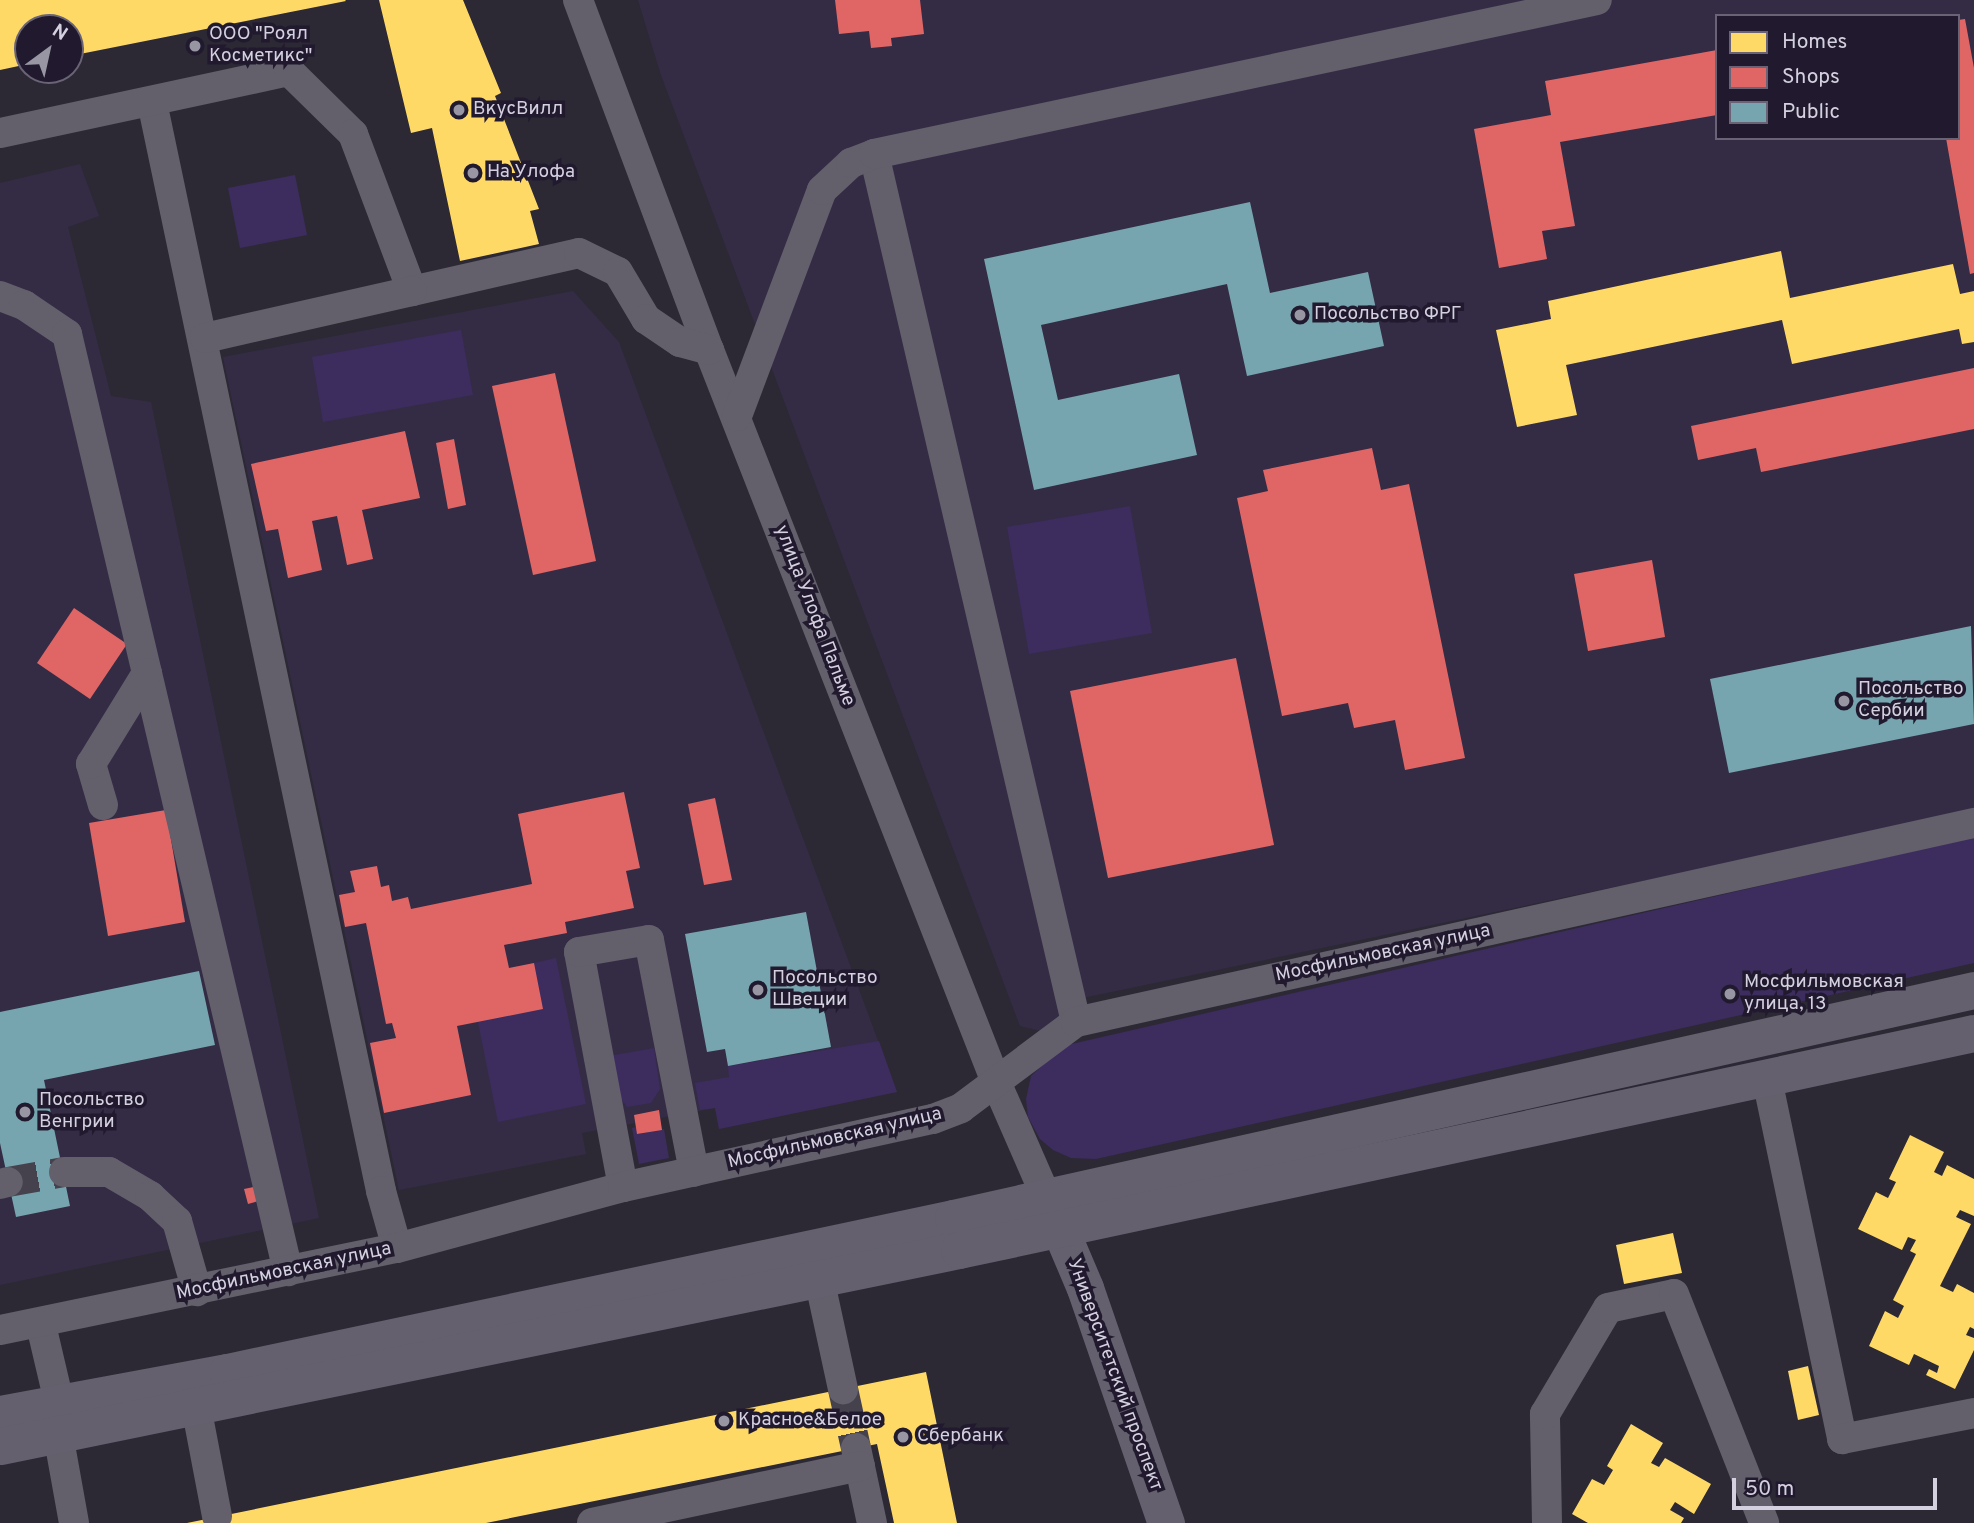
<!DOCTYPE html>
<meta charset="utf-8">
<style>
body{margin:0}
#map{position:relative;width:1974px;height:1523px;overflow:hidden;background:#2c2935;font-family:Overpass,sans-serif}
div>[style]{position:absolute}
.built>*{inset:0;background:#342c45}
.green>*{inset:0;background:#3d2c5e}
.homes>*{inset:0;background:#ffd966}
.shops>*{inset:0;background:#e06666}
.public>*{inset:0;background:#76a5af}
.minor-tunnel>*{height:30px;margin-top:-15px;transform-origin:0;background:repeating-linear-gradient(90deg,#45424e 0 30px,transparent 0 45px)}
.minor>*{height:30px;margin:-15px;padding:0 15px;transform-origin:15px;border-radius:15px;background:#635f6b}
.major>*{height:37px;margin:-18.5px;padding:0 18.5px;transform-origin:18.5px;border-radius:18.5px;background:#64606e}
.dots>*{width:19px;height:19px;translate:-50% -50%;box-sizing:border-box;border:4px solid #211a2f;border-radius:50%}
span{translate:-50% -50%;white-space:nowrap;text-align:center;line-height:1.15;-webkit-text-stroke:7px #211a2f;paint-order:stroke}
.poi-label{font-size:19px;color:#d4d0df}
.left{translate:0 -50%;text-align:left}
.street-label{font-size:19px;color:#d4d0df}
.legend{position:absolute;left:1715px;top:14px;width:245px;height:126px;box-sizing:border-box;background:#211a2f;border:2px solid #696375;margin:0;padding:9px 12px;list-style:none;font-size:21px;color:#d4d0df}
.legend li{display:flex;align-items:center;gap:14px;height:35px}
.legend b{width:35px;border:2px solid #696375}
.north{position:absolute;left:14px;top:14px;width:70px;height:70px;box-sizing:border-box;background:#211a2f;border:2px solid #696375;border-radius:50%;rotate:33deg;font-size:19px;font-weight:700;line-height:28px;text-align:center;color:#d4d0df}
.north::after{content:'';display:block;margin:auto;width:24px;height:32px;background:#9996a4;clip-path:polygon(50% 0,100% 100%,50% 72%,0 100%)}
.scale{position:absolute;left:1732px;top:1478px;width:205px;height:32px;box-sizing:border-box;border:4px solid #d4d0df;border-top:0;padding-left:9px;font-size:21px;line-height:24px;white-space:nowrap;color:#d4d0df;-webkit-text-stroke:5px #211a2f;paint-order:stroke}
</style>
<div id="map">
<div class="built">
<i style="clip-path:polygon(evenodd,638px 0,1974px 0,1974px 812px,1068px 1001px,1062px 1019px,1046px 1032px,1020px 1026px,661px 75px,638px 0,1717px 16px,1958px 16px,1958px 138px,1717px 138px,1717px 16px)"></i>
<i style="clip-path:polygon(80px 164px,99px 216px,68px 227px,111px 396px,151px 402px,319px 1218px,0 1285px,0 183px)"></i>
<i style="clip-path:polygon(573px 291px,619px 342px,897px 1092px,719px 1129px,715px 1108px,660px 1118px,662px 1130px,637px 1134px,635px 1123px,582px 1133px,586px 1154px,399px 1190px,223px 357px)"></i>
</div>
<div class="green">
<i style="clip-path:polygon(295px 175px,307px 235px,240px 248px,228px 188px)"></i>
<i style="clip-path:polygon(461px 330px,473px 395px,323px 422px,312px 357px)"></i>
<i style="clip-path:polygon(1130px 506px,1152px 633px,1029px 654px,1007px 527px)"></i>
<i style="clip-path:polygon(1974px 837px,1974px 963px,1096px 1159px,1071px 1158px,1053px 1150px,1040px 1139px,1028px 1117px,1026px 1099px,1031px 1076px,1063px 1046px)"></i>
<i style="clip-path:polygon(556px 958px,586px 1104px,498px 1122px,478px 1022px,534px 963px)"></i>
<i style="clip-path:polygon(879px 1041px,897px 1092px,719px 1129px,715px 1108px,700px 1110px,695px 1083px,729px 1077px,728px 1066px)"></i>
<i style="clip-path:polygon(654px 1048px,660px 1089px,651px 1103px,627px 1107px,615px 1091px,609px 1056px)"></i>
<i style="clip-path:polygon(636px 1127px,638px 1134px,664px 1129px,669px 1158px,639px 1164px,632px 1128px)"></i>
</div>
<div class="homes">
<i style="clip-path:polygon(0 0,345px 0,346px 1px,70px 56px,70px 28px,28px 28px,28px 64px,0 70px)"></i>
<i style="clip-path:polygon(379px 0,463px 0,501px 93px,495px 96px,539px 209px,530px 211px,539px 244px,460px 261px,432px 128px,411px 133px)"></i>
<i style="clip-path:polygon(1781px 251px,1790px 298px,1953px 264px,1960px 294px,1974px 291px,1974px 342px,1962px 344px,1959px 329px,1792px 364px,1782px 320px,1566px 365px,1577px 415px,1517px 427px,1496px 330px,1551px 319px,1548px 301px)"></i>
<i style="clip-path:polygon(1910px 1135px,1944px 1152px,1934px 1172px,1942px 1176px,1947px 1165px,1974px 1179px,1974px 1216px,1960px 1210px,1956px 1217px,1971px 1224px,1940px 1286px,1953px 1292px,1957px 1284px,1974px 1293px,1974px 1329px,1970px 1327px,1966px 1335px,1974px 1338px,1974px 1350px,1955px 1389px,1926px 1375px,1929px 1369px,1937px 1373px,1939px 1366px,1914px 1354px,1909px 1365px,1869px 1346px,1885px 1311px,1898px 1318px,1904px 1306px,1893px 1300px,1916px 1254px,1910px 1251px,1916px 1240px,1908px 1237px,1902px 1250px,1858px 1229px,1876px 1192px,1888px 1198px,1896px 1182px,1889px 1179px)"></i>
<i style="clip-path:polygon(1673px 1233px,1682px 1273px,1624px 1284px,1616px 1245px)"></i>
<i style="clip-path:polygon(1808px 1366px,1819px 1415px,1798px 1420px,1788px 1371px)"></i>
<i style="clip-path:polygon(926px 1372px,957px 1523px,894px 1523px,877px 1444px,486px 1523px,187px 1523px)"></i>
<i style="clip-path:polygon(1631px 1424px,1663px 1443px,1651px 1463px,1659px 1467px,1665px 1458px,1711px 1484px,1694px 1514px,1675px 1502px,1670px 1510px,1684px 1518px,1681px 1523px,1588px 1523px,1572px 1514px,1592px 1479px,1604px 1485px,1613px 1470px,1607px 1466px)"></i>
</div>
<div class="shops">
<i style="clip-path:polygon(835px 0,920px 0,924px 34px,891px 38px,892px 46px,871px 48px,869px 31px,839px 34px)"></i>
<i style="clip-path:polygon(1965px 19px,1974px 68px,1974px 273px,1970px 274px,1946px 138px,1958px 138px,1958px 20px)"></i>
<i style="clip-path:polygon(1717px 50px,1717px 115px,1560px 142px,1575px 226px,1542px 231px,1547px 259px,1499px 268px,1474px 129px,1551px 115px,1545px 81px)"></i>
<i style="clip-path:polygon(1974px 368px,1974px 429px,1761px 472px,1756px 448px,1698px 460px,1691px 426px)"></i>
<i style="clip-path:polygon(555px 373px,596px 561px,533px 575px,492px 386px)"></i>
<i style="clip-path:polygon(405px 431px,420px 498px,362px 510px,373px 559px,347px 565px,337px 516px,312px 521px,322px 570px,288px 578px,278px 529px,266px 531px,251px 464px)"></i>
<i style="clip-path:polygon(454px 439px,466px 505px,448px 509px,436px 443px)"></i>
<i style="clip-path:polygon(1372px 448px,1381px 490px,1409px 484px,1465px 758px,1405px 770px,1395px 720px,1354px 728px,1348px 703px,1282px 716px,1237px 498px,1268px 491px,1263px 470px)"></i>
<i style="clip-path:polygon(1652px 560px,1665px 637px,1588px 651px,1574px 574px)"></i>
<i style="clip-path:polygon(74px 608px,127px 644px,90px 699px,37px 663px)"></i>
<i style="clip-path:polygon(1236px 658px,1274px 845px,1108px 878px,1070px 691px)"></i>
<i style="clip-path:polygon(624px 792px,640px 868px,626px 871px,634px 908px,565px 922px,567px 933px,504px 945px,509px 968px,534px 963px,543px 1009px,457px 1026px,471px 1095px,384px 1113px,370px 1043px,396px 1038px,392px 1023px,386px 1024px,366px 923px,345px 927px,339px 895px,355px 892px,350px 871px,377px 866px,381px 887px,389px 885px,392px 901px,408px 897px,411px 909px,532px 884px,518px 814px)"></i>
<i style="clip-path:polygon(715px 798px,732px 880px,704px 885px,688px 804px)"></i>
<i style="clip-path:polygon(166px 810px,185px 922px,108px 936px,89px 823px)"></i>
<i style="clip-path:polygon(659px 1110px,662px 1130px,637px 1134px,634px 1115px)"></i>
<i style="clip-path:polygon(258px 1186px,262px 1200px,248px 1204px,244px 1189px)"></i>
</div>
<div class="public">
<i style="clip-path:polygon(1250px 202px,1270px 293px,1368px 272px,1384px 346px,1247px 376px,1227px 284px,1041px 325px,1058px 400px,1179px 374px,1197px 455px,1034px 490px,984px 259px)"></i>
<i style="clip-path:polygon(1971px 626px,1974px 724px,1729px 773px,1710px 679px)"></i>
<i style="clip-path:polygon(806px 912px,831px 1047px,728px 1066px,725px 1049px,707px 1052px,685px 934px)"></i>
<i style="clip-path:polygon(199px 971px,215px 1045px,44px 1080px,70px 1206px,16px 1217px,0 1143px,0 1012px)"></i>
</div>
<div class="minor-tunnel">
<i style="left:8px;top:1182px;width:57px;rotate:-10.1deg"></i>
<i style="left:843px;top:1389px;width:60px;rotate:77.6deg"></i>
</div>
<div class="minor">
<i style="left:578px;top:0;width:374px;rotate:69.5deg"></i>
<i style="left:709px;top:350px;width:786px;rotate:68.59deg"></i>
<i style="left:996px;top:1082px;width:145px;rotate:66.4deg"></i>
<i style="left:152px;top:102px;width:1113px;rotate:78.12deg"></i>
<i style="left:381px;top:1191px;width:59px;rotate:74.3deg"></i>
<i style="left:0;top:133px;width:296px;rotate:-12.1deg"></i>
<i style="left:289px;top:71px;width:90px;rotate:44.5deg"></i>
<i style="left:353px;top:134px;width:168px;rotate:69.4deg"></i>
<i style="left:412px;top:291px;width:171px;rotate:-12.8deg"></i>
<i style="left:579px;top:253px;width:43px;rotate:26deg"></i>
<i style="left:618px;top:272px;width:55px;rotate:59.2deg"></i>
<i style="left:646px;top:319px;width:41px;rotate:34.1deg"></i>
<i style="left:680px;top:342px;width:30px;rotate:15deg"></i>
<i style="left:874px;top:154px;width:891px;rotate:76.9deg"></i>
<i style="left:0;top:296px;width:26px;rotate:21deg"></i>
<i style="left:24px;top:305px;width:52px;rotate:34deg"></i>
<i style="left:67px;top:334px;width:963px;rotate:76.73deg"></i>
<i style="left:205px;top:338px;width:212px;rotate:-12.8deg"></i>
<i style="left:737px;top:416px;width:241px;rotate:-69.4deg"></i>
<i style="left:822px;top:190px;width:40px;rotate:-43deg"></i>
<i style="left:851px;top:163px;width:25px;rotate:-21deg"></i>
<i style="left:874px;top:154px;width:739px;rotate:-12.02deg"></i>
<i style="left:103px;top:805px;width:43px;rotate:-106.3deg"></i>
<i style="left:91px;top:764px;width:107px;rotate:-58.4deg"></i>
<i style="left:1767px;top:1079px;width:368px;rotate:78.2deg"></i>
<i style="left:1842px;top:1439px;width:135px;rotate:-11.1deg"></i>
<i style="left:64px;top:1172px;width:45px"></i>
<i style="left:109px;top:1172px;width:48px;rotate:30.3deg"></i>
<i style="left:150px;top:1196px;width:37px;rotate:43deg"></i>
<i style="left:177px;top:1221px;width:73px;rotate:74.1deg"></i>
<i style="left:0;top:1184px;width:8px;rotate:-14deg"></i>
<i style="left:623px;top:1187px;width:239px;rotate:-100.6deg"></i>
<i style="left:579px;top:952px;width:71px;rotate:-9.7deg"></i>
<i style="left:649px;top:940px;width:236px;rotate:79deg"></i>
<i style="left:819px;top:1278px;width:114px;rotate:77.8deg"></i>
<i style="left:41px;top:1325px;width:79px;rotate:76.8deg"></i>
<i style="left:0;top:1330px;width:405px;rotate:-11.7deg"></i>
<i style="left:397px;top:1248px;width:234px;rotate:-15.1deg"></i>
<i style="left:623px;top:1187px;width:317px;rotate:-12.4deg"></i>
<i style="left:933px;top:1119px;width:30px;rotate:-21deg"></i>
<i style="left:961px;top:1108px;width:144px;rotate:-36.8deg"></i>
<i style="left:1076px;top:1022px;width:920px;rotate:-12.5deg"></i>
<i style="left:196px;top:1406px;width:112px;rotate:79.2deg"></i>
<i style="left:58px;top:1434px;width:90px;rotate:79.8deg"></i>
<i style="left:856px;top:1448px;width:77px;rotate:78deg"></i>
<i style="left:592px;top:1523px;width:274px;rotate:-12deg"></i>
<i style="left:1547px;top:1523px;width:109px;rotate:-91.1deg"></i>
<i style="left:1545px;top:1414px;width:123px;rotate:-59.3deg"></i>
<i style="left:1608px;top:1308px;width:67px;rotate:-12deg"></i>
<i style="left:1674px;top:1294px;width:246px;rotate:68.5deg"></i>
</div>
<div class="major">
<i style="left:1060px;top:1229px;width:64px;rotate:67deg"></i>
<i style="left:1085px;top:1288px;width:249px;rotate:71deg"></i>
<i style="left:0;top:1414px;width:231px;rotate:-10.5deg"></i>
<i style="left:227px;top:1372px;width:742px;rotate:-11.98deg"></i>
<i style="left:953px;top:1218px;width:1046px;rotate:-12.59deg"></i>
<i style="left:0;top:1446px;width:979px;rotate:-11.55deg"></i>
<i style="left:959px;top:1250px;width:1038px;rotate:-12.07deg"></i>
</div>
<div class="dots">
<i style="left:195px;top:46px;background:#9996a4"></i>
<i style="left:459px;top:110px;background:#9996a4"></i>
<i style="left:473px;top:173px;background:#9996a4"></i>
<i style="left:1300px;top:315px;background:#9996a4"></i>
<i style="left:1844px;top:701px;background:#9996a4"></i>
<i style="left:758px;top:990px;background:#9996a4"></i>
<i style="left:1730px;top:994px;background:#9996a4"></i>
<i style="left:25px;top:1112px;background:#9996a4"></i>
<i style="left:724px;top:1421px;background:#9996a4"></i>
<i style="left:903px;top:1437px;background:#9996a4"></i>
</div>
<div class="poi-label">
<span class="left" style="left:209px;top:46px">ООО "Роял<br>Косметикс"</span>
<span class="left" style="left:473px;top:110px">ВкусВилл</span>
<span class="left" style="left:487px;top:173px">На Улофа</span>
<span class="left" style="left:1314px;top:315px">Посольство ФРГ</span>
<span class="left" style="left:1858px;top:701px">Посольство<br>Сербии</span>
<span class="left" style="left:772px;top:990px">Посольство<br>Швеции</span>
<span class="left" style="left:1744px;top:994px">Мосфильмовская<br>улица, 13</span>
<span class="left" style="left:39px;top:1112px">Посольство<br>Венгрии</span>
<span class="left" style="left:738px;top:1421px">Красное&amp;Белое</span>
<span class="left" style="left:917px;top:1437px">Сбербанк</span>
</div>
<div class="street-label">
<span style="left:814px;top:616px;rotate:69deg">улица Улофа Пальме</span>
<span style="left:1383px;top:954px;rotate:-12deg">Мосфильмовская улица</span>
<span style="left:835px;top:1139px;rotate:-13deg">Мосфильмовская улица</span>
<span style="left:284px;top:1272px;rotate:-12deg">Мосфильмовская улица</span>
<span style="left:1114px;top:1375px;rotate:70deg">Университетский проспект</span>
</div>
<ul class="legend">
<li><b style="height:19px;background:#ffd966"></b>Homes</li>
<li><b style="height:19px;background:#e06666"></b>Shops</li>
<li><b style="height:19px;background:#76a5af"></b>Public</li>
</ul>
<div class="north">N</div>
<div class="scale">50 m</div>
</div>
